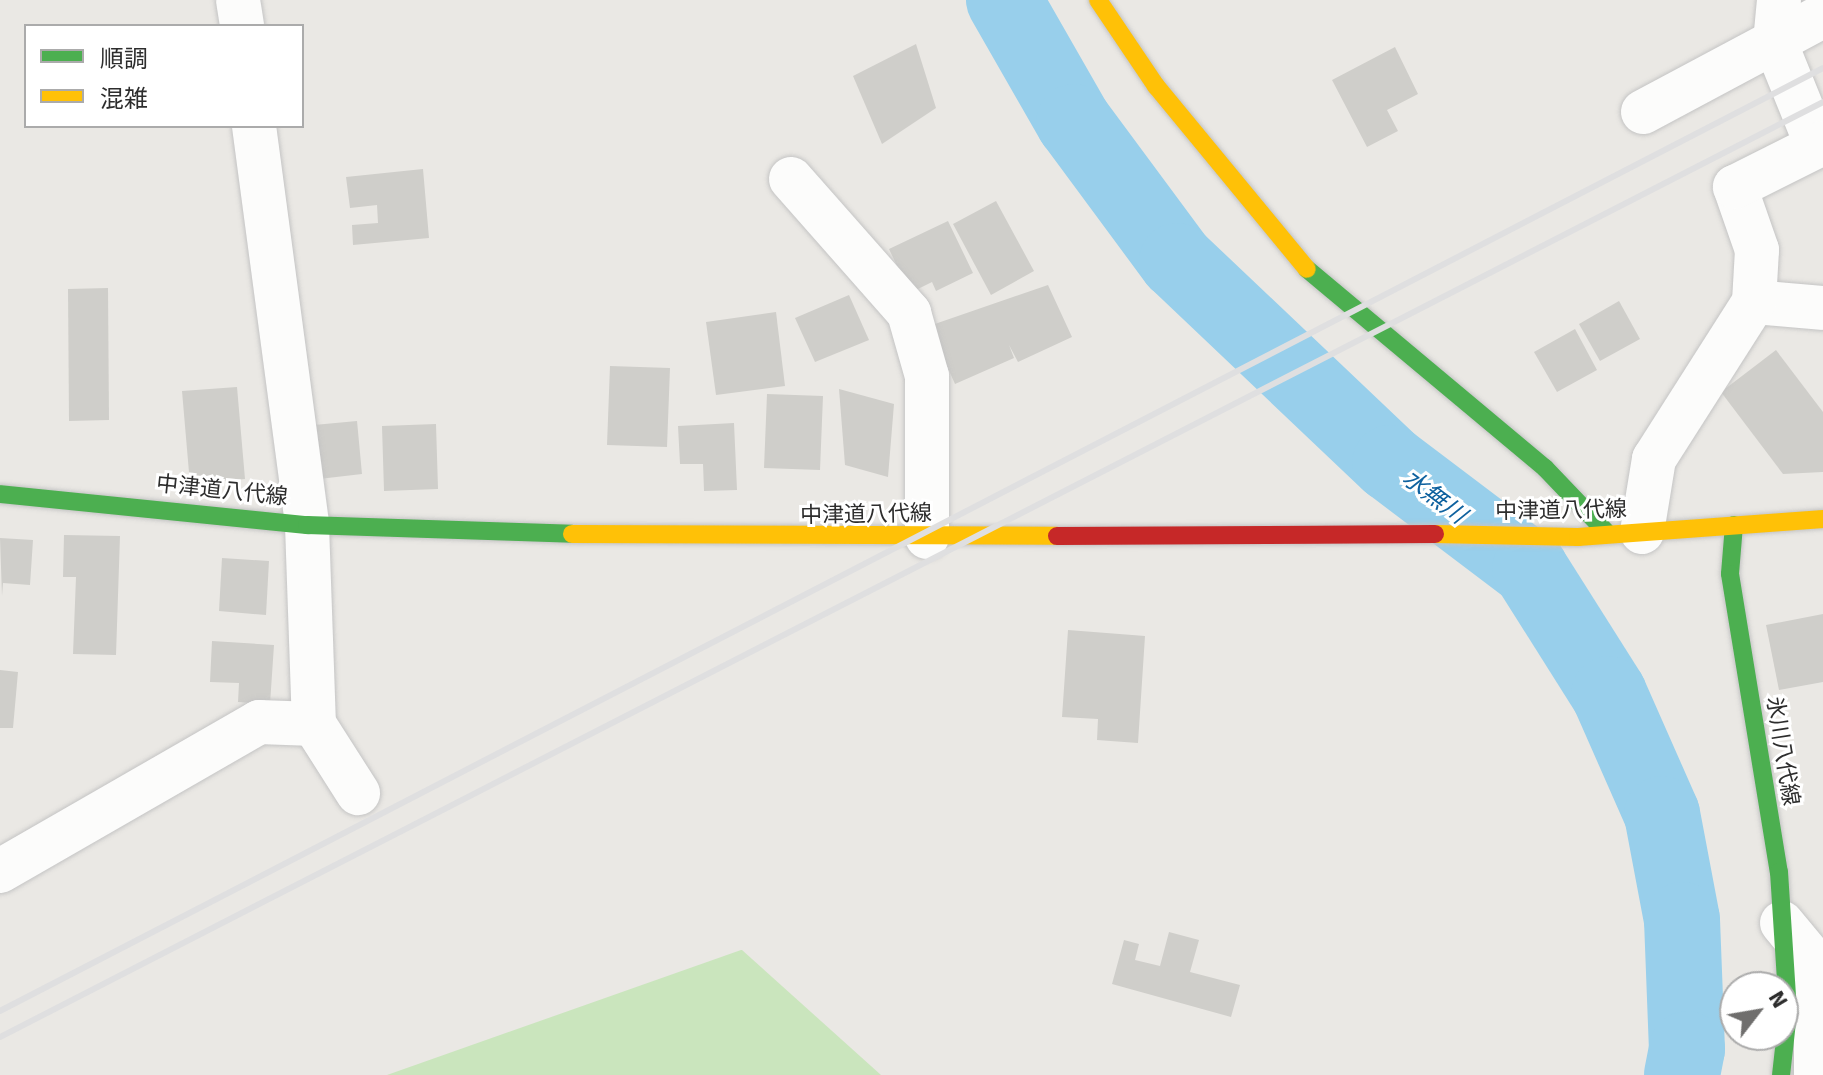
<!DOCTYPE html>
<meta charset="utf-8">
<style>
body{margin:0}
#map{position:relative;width:1823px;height:1075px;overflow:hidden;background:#eae8e4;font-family:Signika,"Noto Sans JP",sans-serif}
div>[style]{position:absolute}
.green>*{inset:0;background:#cae5bd}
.river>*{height:76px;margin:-38px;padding:0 38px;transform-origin:38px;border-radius:38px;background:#98cfeb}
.building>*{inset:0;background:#cfceca}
.roads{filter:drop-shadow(0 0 2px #c4c4c4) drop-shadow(0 0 2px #c4c4c4)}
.street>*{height:44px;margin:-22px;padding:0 22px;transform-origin:22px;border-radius:22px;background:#fcfcfb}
.fast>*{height:18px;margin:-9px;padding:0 9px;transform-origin:9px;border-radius:9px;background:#4caf50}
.slow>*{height:18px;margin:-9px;padding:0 9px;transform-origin:9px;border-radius:9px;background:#ffc107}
.jam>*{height:18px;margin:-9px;padding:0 9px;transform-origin:9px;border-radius:9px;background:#c62828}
.rail>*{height:6px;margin:-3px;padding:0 3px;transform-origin:3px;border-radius:3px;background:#dfdfe0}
span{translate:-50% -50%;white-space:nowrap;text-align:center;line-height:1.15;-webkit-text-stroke:6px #fff;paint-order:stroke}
.street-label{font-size:22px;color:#2d2d2d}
.water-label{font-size:24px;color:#0f629f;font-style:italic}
.legend{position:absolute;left:24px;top:24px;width:280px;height:104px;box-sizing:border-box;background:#fff;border:2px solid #ababab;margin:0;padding:10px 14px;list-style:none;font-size:24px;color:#2d2d2d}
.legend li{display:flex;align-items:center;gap:16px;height:40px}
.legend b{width:40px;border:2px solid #ababab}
.north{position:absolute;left:1719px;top:971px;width:80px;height:80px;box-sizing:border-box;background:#fff;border:2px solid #ababab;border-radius:50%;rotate:59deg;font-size:22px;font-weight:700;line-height:32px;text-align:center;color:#2d2d2d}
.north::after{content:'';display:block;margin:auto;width:28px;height:36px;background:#6f6e6d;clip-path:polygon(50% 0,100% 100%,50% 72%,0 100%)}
</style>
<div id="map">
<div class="green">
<i style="clip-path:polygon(742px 950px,881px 1075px,387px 1075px,741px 950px)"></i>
</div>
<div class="river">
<i style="left:1004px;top:0;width:141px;rotate:60.2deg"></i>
<i style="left:1074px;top:122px;width:173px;rotate:53.5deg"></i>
<i style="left:1177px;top:261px;width:294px;rotate:43.5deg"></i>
<i style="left:1390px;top:463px;width:176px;rotate:37.1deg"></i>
<i style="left:1530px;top:569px;width:148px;rotate:57.7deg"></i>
<i style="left:1609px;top:694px;width:131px;rotate:66.2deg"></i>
<i style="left:1662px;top:814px;width:108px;rotate:79.3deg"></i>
<i style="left:1682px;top:920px;width:129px;rotate:87.8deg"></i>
<i style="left:1687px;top:1049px;width:26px;rotate:101deg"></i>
</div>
<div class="building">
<i style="clip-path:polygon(916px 44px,936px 108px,882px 144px,853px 76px)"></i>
<i style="clip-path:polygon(1395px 47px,1418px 94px,1387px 110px,1398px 131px,1367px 147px,1332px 80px)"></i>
<i style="clip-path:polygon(423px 169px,429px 238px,353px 245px,352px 225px,378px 223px,377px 205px,350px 208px,346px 177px)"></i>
<i style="clip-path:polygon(996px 201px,1034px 271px,991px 295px,953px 224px)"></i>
<i style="clip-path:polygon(948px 221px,973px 273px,936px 291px,932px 282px,910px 293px,889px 249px)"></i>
<i style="clip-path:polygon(1048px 285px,1072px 337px,1018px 362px,1009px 345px,1014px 358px,955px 384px,929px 326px)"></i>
<i style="clip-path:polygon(108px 288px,109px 420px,69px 421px,68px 289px)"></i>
<i style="clip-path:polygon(849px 295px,869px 340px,815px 362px,795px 318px)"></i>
<i style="clip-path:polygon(1619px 301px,1640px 339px,1600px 361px,1579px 324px)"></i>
<i style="clip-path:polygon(776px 312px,785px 386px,716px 395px,706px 322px)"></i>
<i style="clip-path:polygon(1575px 329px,1597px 370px,1557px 392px,1534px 352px)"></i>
<i style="clip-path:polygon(1776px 350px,1823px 412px,1823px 472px,1783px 474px,1721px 392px)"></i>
<i style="clip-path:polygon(610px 366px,670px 368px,667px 447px,607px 445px)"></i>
<i style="clip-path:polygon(237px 387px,245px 479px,190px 484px,182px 391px)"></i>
<i style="clip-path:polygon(839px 389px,894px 404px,888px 477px,845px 465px)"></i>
<i style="clip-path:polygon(767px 394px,823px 396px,820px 470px,764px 468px)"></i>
<i style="clip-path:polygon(357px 421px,362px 474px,319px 479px,314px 425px)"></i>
<i style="clip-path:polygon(734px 423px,737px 490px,704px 491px,703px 464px,680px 464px,678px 426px)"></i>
<i style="clip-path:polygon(436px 424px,438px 489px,384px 491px,382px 426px)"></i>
<i style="clip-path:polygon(64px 535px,120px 536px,116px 655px,73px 654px,76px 577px,63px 577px)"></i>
<i style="clip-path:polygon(0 538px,33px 540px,30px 585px,3px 583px,2px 596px)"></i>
<i style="clip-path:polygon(222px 558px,269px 561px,266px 615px,219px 611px)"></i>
<i style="clip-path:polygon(1823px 614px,1823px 682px,1779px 690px,1766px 625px)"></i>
<i style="clip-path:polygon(1068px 630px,1145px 636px,1138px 743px,1097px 740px,1098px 719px,1062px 717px)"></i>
<i style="clip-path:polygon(212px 641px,274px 645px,270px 704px,238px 702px,239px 683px,210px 682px)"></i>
<i style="clip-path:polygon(0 670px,18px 672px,13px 728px,0 728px)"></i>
<i style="clip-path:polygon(1169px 932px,1199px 940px,1190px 972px,1240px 985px,1231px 1017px,1112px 984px,1124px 940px,1139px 944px,1135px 960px,1160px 966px)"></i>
</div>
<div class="roads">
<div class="street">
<i style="left:238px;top:0;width:26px;rotate:81deg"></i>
<i style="left:1779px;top:0;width:42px;rotate:95.4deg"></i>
<i style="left:1775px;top:42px;width:112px;rotate:68deg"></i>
<i style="left:1643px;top:112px;width:204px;rotate:-28.1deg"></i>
<i style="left:254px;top:126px;width:403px;rotate:82.4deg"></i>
<i style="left:307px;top:525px;width:199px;rotate:88deg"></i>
<i style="left:314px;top:724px;width:82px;rotate:57.5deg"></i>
<i style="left:791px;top:179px;width:179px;rotate:48.6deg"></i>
<i style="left:909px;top:313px;width:66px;rotate:74.1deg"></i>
<i style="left:927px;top:376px;width:161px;rotate:90deg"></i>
<i style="left:1754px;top:302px;width:69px;rotate:5deg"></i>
<i style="left:1642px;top:532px;width:74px;rotate:-80.7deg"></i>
<i style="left:1654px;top:459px;width:186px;rotate:-57.5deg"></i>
<i style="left:1754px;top:302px;width:52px;rotate:-86.7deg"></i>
<i style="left:1757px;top:250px;width:67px;rotate:-109.2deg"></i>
<i style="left:1735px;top:187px;width:98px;rotate:-26.6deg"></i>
<i style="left:0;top:871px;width:299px;rotate:-29.9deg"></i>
<i style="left:259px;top:722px;width:55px;rotate:2.1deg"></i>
<i style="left:1782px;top:923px;width:53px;rotate:50.3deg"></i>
<i style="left:1816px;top:964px;width:111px;rotate:90deg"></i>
</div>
<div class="fast">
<i style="left:1307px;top:269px;width:310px;rotate:39.9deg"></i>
<i style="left:1545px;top:468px;width:91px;rotate:46.3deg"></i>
<i style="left:0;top:494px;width:309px;rotate:5.8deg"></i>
<i style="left:307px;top:525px;width:265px;rotate:1.9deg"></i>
<i style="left:1734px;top:525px;width:49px;rotate:94.7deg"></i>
<i style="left:1730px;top:574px;width:302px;rotate:80.7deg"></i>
<i style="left:1779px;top:872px;width:141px;rotate:86.3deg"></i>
<i style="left:1788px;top:1013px;width:62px;rotate:96.4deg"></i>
</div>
<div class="slow">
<i style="left:1098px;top:0;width:104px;rotate:56deg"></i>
<i style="left:1156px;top:86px;width:237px;rotate:50.5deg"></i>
<i style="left:572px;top:534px;width:485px;rotate:0.2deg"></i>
<i style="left:1435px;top:534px;width:143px;rotate:1.2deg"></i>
<i style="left:1578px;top:537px;width:246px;rotate:-4.2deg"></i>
</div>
<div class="jam">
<i style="left:1057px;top:536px;width:378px;rotate:-0.3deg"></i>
</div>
</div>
<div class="rail">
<i style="left:0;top:1011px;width:2052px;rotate:-27.35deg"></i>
<i style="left:0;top:1037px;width:2049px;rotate:-27.15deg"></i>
</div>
<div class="street-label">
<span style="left:222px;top:490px;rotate:6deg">中津道八代線</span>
<span style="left:1561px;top:510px;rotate:-1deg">中津道八代線</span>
<span style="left:866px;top:514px;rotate:-1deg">中津道八代線</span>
<span style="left:1783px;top:751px;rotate:81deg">氷川八代線</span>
</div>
<div class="water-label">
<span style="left:1434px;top:497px;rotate:37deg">水無川</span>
</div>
<ul class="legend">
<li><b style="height:10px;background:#4caf50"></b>順調</li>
<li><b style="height:10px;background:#ffc107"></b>混雑</li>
</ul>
<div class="north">N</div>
</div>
